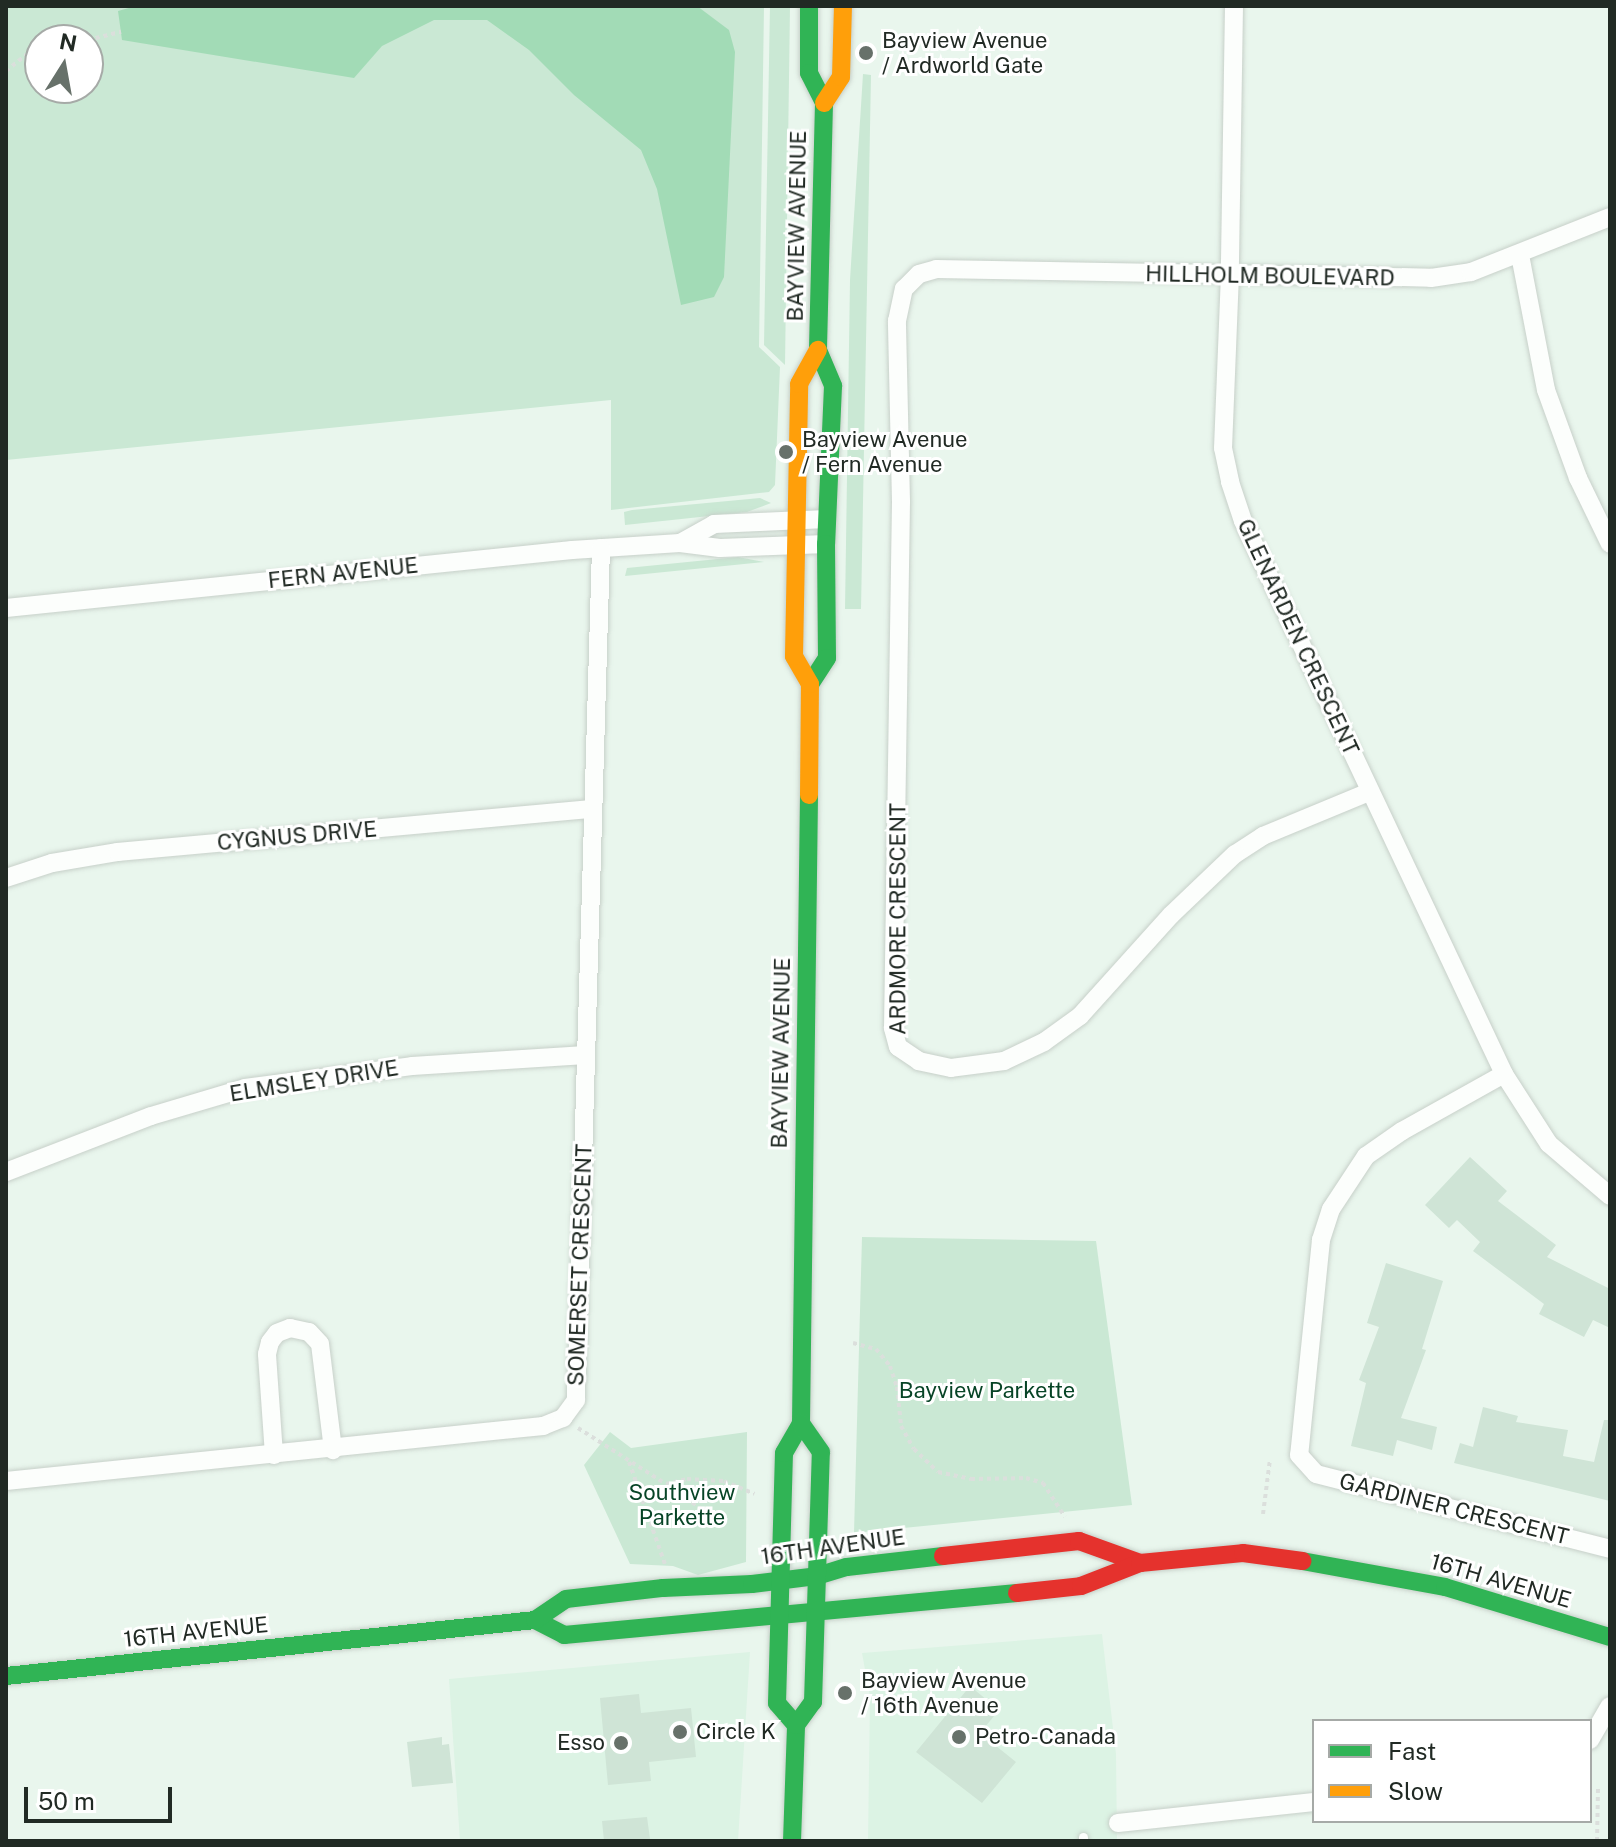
<!DOCTYPE html>
<style>
body{margin:0}
#map{position:relative;width:1616px;height:1847px;overflow:hidden;background:#e9f6ed;font-family:"Public Sans",sans-serif}
div>[style]{position:absolute}
.built>*{inset:0;background:#dcf3e4}
.green>*{inset:0;background:#cae8d4}
.water>*{inset:0;background:#a2dbb6}
.building>*{inset:0;background:#cfe4d6}
.path>*{height:4px;margin-top:-2px;transform-origin:0;background:repeating-linear-gradient(90deg,#dbdfdc 0 4px,transparent 0 8px)}
.roads{filter:drop-shadow(0 0 2px #c7d0c9) drop-shadow(0 0 2px #c7d0c9)}
.lane>*{height:9px;margin:-4.5px;padding:0 4.5px;transform-origin:4.5px;border-radius:4.5px;background:#fcfefc}
.street>*{height:18px;margin:-9px;padding:0 9px;transform-origin:9px;border-radius:9px;background:#fcfefc}
.fast>*{height:18px;margin:-9px;padding:0 9px;transform-origin:9px;border-radius:9px;background:#30b455}
.slow>*{height:18px;margin:-9px;padding:0 9px;transform-origin:9px;border-radius:9px;background:#ff9f0a}
.jam>*{height:18px;margin:-9px;padding:0 9px;transform-origin:9px;border-radius:9px;background:#e5322d}
.dots>*{width:22px;height:22px;translate:-50% -50%;box-sizing:border-box;border:4px solid #fff;border-radius:50%}
span{translate:-50% -50%;white-space:nowrap;text-align:center;line-height:1.15;-webkit-text-stroke:6px #fff;paint-order:stroke}
.poi-label{font-size:22px;color:#212a24}
.left{translate:0 -50%;text-align:left}
.right{translate:-100% -50%;text-align:right}
.street-label{font-size:22px;color:#212a24}
.park-label{font-size:22px;color:#074426}
.frame{position:absolute;inset:0;border:8px solid #212a24;pointer-events:none}
.legend{position:absolute;left:1312px;top:1719px;width:280px;height:104px;box-sizing:border-box;background:#fff;border:2px solid #a6aaa7;margin:0;padding:10px 14px;list-style:none;font-size:24px;color:#212a24}
.legend li{display:flex;align-items:center;gap:16px;height:40px}
.legend b{width:40px;border:2px solid #a6aaa7}
.north{position:absolute;left:24px;top:24px;width:80px;height:80px;box-sizing:border-box;background:#fff;border:2px solid #a6aaa7;border-radius:50%;rotate:11deg;font-size:22px;font-weight:700;line-height:32px;text-align:center;color:#212a24}
.north::after{content:'';display:block;margin:auto;width:28px;height:36px;background:#67716a;clip-path:polygon(50% 0,100% 100%,50% 72%,0 100%)}
.scale{position:absolute;left:24px;top:1787px;width:148px;height:36px;box-sizing:border-box;border:4px solid #212a24;border-top:0;padding-left:10px;font-size:24px;line-height:28px;white-space:nowrap;color:#212a24;-webkit-text-stroke:6px #fff;paint-order:stroke}
</style>
<div id="map">
<div class="built">
<i style="clip-path:polygon(1102px 1634px,1116px 1754px,1117px 1841px,868px 1841px,870px 1697px,862px 1653px)"></i>
<i style="clip-path:polygon(750px 1652px,738px 1841px,460px 1841px,449px 1679px)"></i>
</div>
<div class="green">
<i style="clip-path:polygon(evenodd,6px 6px,764px 6px,759px 347px,780px 367px,775px 485px,769px 492px,611px 510px,611px 400px,6px 460px,6px 6px,40px 40px,88px 40px,88px 88px,40px 88px,40px 40px)"></i>
<i style="clip-path:polygon(770px 6px,790px 6px,785px 365px,764px 345px)"></i>
<i style="clip-path:polygon(863px 74px,871px 75px,861px 609px,845px 609px,850px 280px)"></i>
<i style="clip-path:polygon(760px 498px,771px 503px,747px 512px,625px 525px,624px 512px,632px 510px)"></i>
<i style="clip-path:polygon(738px 557px,764px 562px,625px 576px,627px 568px)"></i>
<i style="clip-path:polygon(862px 1237px,1096px 1241px,1132px 1505px,854px 1533px)"></i>
<i style="clip-path:polygon(610px 1432px,631px 1448px,747px 1432px,746px 1562px,698px 1575px,673px 1566px,630px 1564px,584px 1465px)"></i>
</div>
<div class="water">
<i style="clip-path:polygon(136px 6px,697px 6px,729px 30px,735px 52px,724px 277px,714px 297px,681px 305px,657px 189px,641px 150px,574px 95px,529px 50px,487px 20px,434px 20px,382px 46px,354px 78px,122px 40px,118px 11px)"></i>
</div>
<div class="building">
<i style="clip-path:polygon(1470px 1157px,1507px 1191px,1498px 1201px,1556px 1245px,1547px 1257px,1610px 1289px,1610px 1328px,1593px 1320px,1584px 1337px,1539px 1314px,1544px 1304px,1473px 1251px,1480px 1242px,1457px 1220px,1449px 1228px,1425px 1205px)"></i>
<i style="clip-path:polygon(1386px 1263px,1443px 1281px,1422px 1349px,1426px 1350px,1401px 1418px,1437px 1427px,1432px 1450px,1397px 1440px,1393px 1456px,1351px 1446px,1366px 1383px,1359px 1380px,1379px 1327px,1367px 1323px)"></i>
<i style="clip-path:polygon(1483px 1407px,1518px 1416px,1516px 1422px,1568px 1430px,1563px 1456px,1594px 1462px,1604px 1420px,1610px 1420px,1610px 1501px,1454px 1463px,1460px 1443px,1473px 1447px)"></i>
<i style="clip-path:polygon(970px 1686px,999px 1710px,980px 1733px,1016px 1762px,982px 1803px,916px 1752px)"></i>
<i style="clip-path:polygon(639px 1694px,641px 1713px,691px 1708px,696px 1757px,649px 1762px,651px 1781px,608px 1785px,600px 1698px)"></i>
<i style="clip-path:polygon(442px 1737px,442px 1745px,449px 1744px,453px 1783px,412px 1787px,407px 1742px)"></i>
<i style="clip-path:polygon(647px 1817px,650px 1839px,604px 1841px,602px 1821px)"></i>
</div>
<div class="path">
<i style="left:88px;top:40px;width:34px;rotate:-14deg"></i>
<i style="left:6px;top:71px;width:26px;rotate:-39deg"></i>
<i style="left:26px;top:55px;width:14px;rotate:-12deg"></i>
<i style="left:853px;top:1343px;width:24px;rotate:15deg"></i>
<i style="left:876px;top:1349px;width:22px;rotate:51deg"></i>
<i style="left:890px;top:1366px;width:22px;rotate:72deg"></i>
<i style="left:897px;top:1387px;width:39px;rotate:84deg"></i>
<i style="left:901px;top:1426px;width:26px;rotate:61deg"></i>
<i style="left:914px;top:1449px;width:33px;rotate:44deg"></i>
<i style="left:938px;top:1472px;width:34px;rotate:12deg"></i>
<i style="left:971px;top:1479px;width:55px;rotate:-1deg"></i>
<i style="left:1026px;top:1478px;width:18px;rotate:16deg"></i>
<i style="left:1043px;top:1483px;width:40px;rotate:57.1deg"></i>
<i style="left:578px;top:1428px;width:104px;rotate:32.5deg"></i>
<i style="left:666px;top:1484px;width:22px;rotate:-13deg"></i>
<i style="left:687px;top:1479px;width:37px;rotate:3deg"></i>
<i style="left:724px;top:1481px;width:33px;rotate:23deg"></i>
<i style="left:629px;top:1462px;width:108px;rotate:70.6deg"></i>
<i style="left:666px;top:1484px;width:45px;rotate:35.1deg"></i>
<i style="left:1263px;top:1514px;width:55px;rotate:-82.7deg"></i>
<i style="left:1597px;top:1841px;width:52px;rotate:-88.9deg"></i>
</div>
<div class="roads">
<div class="lane">
<i style="left:1083px;top:1841px;width:4px;rotate:-90deg"></i>
</div>
<div class="street">
<i style="left:1234px;top:6px;width:268px;rotate:90.9deg"></i>
<i style="left:1230px;top:274px;width:174px;rotate:92.3deg"></i>
<i style="left:1223px;top:448px;width:35px;rotate:78deg"></i>
<i style="left:1230px;top:482px;width:41px;rotate:71.6deg"></i>
<i style="left:1243px;top:521px;width:611px;rotate:64.73deg"></i>
<i style="left:1504px;top:1074px;width:83px;rotate:57.3deg"></i>
<i style="left:1549px;top:1144px;width:80px;rotate:40.4deg"></i>
<i style="left:1520px;top:255px;width:137px;rotate:79.1deg"></i>
<i style="left:1546px;top:390px;width:94px;rotate:70deg"></i>
<i style="left:1578px;top:478px;width:73px;rotate:64.1deg"></i>
<i style="left:680px;top:543px;width:39px;rotate:-29deg"></i>
<i style="left:714px;top:524px;width:113px;rotate:-2.5deg"></i>
<i style="left:6px;top:608px;width:569px;rotate:-5.85deg"></i>
<i style="left:572px;top:550px;width:108px;rotate:-3.7deg"></i>
<i style="left:680px;top:543px;width:40px;rotate:7.1deg"></i>
<i style="left:720px;top:548px;width:106px;rotate:-2.2deg"></i>
<i style="left:1369px;top:792px;width:115px;rotate:157.5deg"></i>
<i style="left:1263px;top:836px;width:33px;rotate:147deg"></i>
<i style="left:1235px;top:854px;width:88px;rotate:136.4deg"></i>
<i style="left:1171px;top:915px;width:136px;rotate:132deg"></i>
<i style="left:1080px;top:1016px;width:44px;rotate:144.2deg"></i>
<i style="left:1044px;top:1042px;width:44px;rotate:154.6deg"></i>
<i style="left:1004px;top:1061px;width:53px;rotate:172.5deg"></i>
<i style="left:951px;top:1068px;width:33px;rotate:-168deg"></i>
<i style="left:919px;top:1061px;width:25px;rotate:-146deg"></i>
<i style="left:898px;top:1047px;width:20px;rotate:-105deg"></i>
<i style="left:893px;top:1028px;width:526px;rotate:-89.13deg"></i>
<i style="left:901px;top:502px;width:181px;rotate:-91.3deg"></i>
<i style="left:897px;top:321px;width:33px;rotate:-78deg"></i>
<i style="left:904px;top:289px;width:21px;rotate:-45deg"></i>
<i style="left:919px;top:274px;width:18px;rotate:-16deg"></i>
<i style="left:936px;top:269px;width:495px;rotate:1deg"></i>
<i style="left:1431px;top:278px;width:40px;rotate:-8.5deg"></i>
<i style="left:1471px;top:272px;width:149px;rotate:-21.6deg"></i>
<i style="left:6px;top:878px;width:48px;rotate:-18.1deg"></i>
<i style="left:52px;top:863px;width:67px;rotate:-9.5deg"></i>
<i style="left:118px;top:852px;width:475px;rotate:-5.2deg"></i>
<i style="left:1504px;top:1074px;width:117px;rotate:150.8deg"></i>
<i style="left:1402px;top:1131px;width:44px;rotate:145.2deg"></i>
<i style="left:1366px;top:1156px;width:64px;rotate:123.4deg"></i>
<i style="left:1331px;top:1209px;width:33px;rotate:108deg"></i>
<i style="left:1321px;top:1240px;width:216px;rotate:95.8deg"></i>
<i style="left:1299px;top:1455px;width:25px;rotate:48deg"></i>
<i style="left:1316px;top:1474px;width:303px;rotate:14.3deg"></i>
<i style="left:6px;top:1172px;width:155px;rotate:-21.1deg"></i>
<i style="left:151px;top:1116px;width:98px;rotate:-16.6deg"></i>
<i style="left:245px;top:1088px;width:168px;rotate:-7.5deg"></i>
<i style="left:412px;top:1066px;width:174px;rotate:-3.6deg"></i>
<i style="left:274px;top:1455px;width:101px;rotate:-94deg"></i>
<i style="left:267px;top:1354px;width:12px;rotate:-76deg"></i>
<i style="left:270px;top:1342px;width:11px;rotate:-52deg"></i>
<i style="left:277px;top:1333px;width:14px;rotate:-21deg"></i>
<i style="left:290px;top:1328px;width:19px;rotate:12deg"></i>
<i style="left:309px;top:1332px;width:16px;rotate:47deg"></i>
<i style="left:320px;top:1344px;width:107px;rotate:83deg"></i>
<i style="left:6px;top:1481px;width:540px;rotate:-5.85deg"></i>
<i style="left:543px;top:1426px;width:22px;rotate:-22deg"></i>
<i style="left:563px;top:1418px;width:22px;rotate:-54deg"></i>
<i style="left:576px;top:1400px;width:852px;rotate:-88.32deg"></i>
<i style="left:1590px;top:1740px;width:39px;rotate:-60deg"></i>
<i style="left:1118px;top:1823px;width:197px;rotate:-6.1deg"></i>
</div>
<div class="fast">
<i style="left:809px;top:6px;width:67px;rotate:90deg"></i>
<i style="left:809px;top:73px;width:34px;rotate:63deg"></i>
<i style="left:824px;top:103px;width:247px;rotate:91.4deg"></i>
<i style="left:818px;top:350px;width:39px;rotate:67deg"></i>
<i style="left:833px;top:386px;width:158px;rotate:92.5deg"></i>
<i style="left:826px;top:544px;width:114px;rotate:89.5deg"></i>
<i style="left:827px;top:658px;width:31px;rotate:123deg"></i>
<i style="left:1302px;top:1561px;width:145px;rotate:10.3deg"></i>
<i style="left:1445px;top:1587px;width:172px;rotate:16.9deg"></i>
<i style="left:535px;top:1620px;width:33px;rotate:27deg"></i>
<i style="left:564px;top:1635px;width:455px;rotate:-5.3deg"></i>
<i style="left:6px;top:1676px;width:532px;rotate:-6.04deg"></i>
<i style="left:535px;top:1620px;width:37px;rotate:-34deg"></i>
<i style="left:566px;top:1599px;width:98px;rotate:-6.5deg"></i>
<i style="left:663px;top:1588px;width:89px;rotate:-2.6deg"></i>
<i style="left:752px;top:1584px;width:65px;rotate:-7deg"></i>
<i style="left:817px;top:1576px;width:31px;rotate:-17deg"></i>
<i style="left:847px;top:1567px;width:97px;rotate:-6.5deg"></i>
<i style="left:796px;top:1725px;width:29px;rotate:-131deg"></i>
<i style="left:777px;top:1703px;width:250px;rotate:-88.4deg"></i>
<i style="left:784px;top:1453px;width:34px;rotate:-60deg"></i>
<i style="left:801px;top:1423px;width:628px;rotate:-89.27deg"></i>
<i style="left:792px;top:1841px;width:116px;rotate:-88deg"></i>
<i style="left:796px;top:1725px;width:29px;rotate:-54deg"></i>
<i style="left:813px;top:1702px;width:250px;rotate:-88.2deg"></i>
<i style="left:821px;top:1452px;width:35px;rotate:-125deg"></i>
</div>
<div class="slow">
<i style="left:824px;top:103px;width:31px;rotate:-57deg"></i>
<i style="left:841px;top:77px;width:71px;rotate:-88.4deg"></i>
<i style="left:809px;top:795px;width:111px;rotate:-89.5deg"></i>
<i style="left:810px;top:684px;width:32px;rotate:-120deg"></i>
<i style="left:794px;top:656px;width:272px;rotate:-88.9deg"></i>
<i style="left:799px;top:384px;width:39px;rotate:-61deg"></i>
</div>
<div class="jam">
<i style="left:943px;top:1556px;width:137px;rotate:-6.3deg"></i>
<i style="left:1079px;top:1541px;width:65px;rotate:19.8deg"></i>
<i style="left:1017px;top:1593px;width:64px;rotate:-6.2deg"></i>
<i style="left:1081px;top:1586px;width:63px;rotate:-21.3deg"></i>
<i style="left:1140px;top:1563px;width:103px;rotate:-5.5deg"></i>
<i style="left:1243px;top:1553px;width:60px;rotate:7.7deg"></i>
</div>
</div>
<div class="dots">
<i style="left:866px;top:53px;background:#67716a"></i>
<i style="left:786px;top:452px;background:#67716a"></i>
<i style="left:845px;top:1693px;background:#67716a"></i>
<i style="left:680px;top:1732px;background:#67716a"></i>
<i style="left:959px;top:1737px;background:#67716a"></i>
<i style="left:621px;top:1743px;background:#67716a"></i>
</div>
<div class="poi-label">
<span class="left" style="left:882px;top:53px">Bayview Avenue<br>/ Ardworld Gate</span>
<span class="left" style="left:802px;top:452px">Bayview Avenue<br>/ Fern Avenue</span>
<span class="left" style="left:861px;top:1693px">Bayview Avenue<br>/ 16th Avenue</span>
<span class="left" style="left:696px;top:1732px">Circle K</span>
<span class="left" style="left:975px;top:1737px">Petro-Canada</span>
<span class="right" style="left:605px;top:1743px">Esso</span>
</div>
<div class="street-label">
<span style="left:797px;top:226px;rotate:-89deg">BAYVIEW AVENUE</span>
<span style="left:1270px;top:276px;rotate:1deg">HILLHOLM BOULEVARD</span>
<span style="left:343px;top:573px;rotate:-6deg">FERN AVENUE</span>
<span style="left:1298px;top:637px;rotate:65deg">GLENARDEN CRESCENT</span>
<span style="left:297px;top:836px;rotate:-5deg">CYGNUS DRIVE</span>
<span style="left:898px;top:919px;rotate:-90deg">ARDMORE CRESCENT</span>
<span style="left:781px;top:1053px;rotate:-89deg">BAYVIEW AVENUE</span>
<span style="left:314px;top:1081px;rotate:-9deg">ELMSLEY DRIVE</span>
<span style="left:580px;top:1265px;rotate:-88deg">SOMERSET CRESCENT</span>
<span style="left:1454px;top:1509px;rotate:14deg">GARDINER CRESCENT</span>
<span style="left:833px;top:1547px;rotate:-8deg">16TH AVENUE</span>
<span style="left:1501px;top:1581px;rotate:16deg">16TH AVENUE</span>
<span style="left:196px;top:1632px;rotate:-6deg">16TH AVENUE</span>
</div>
<div class="park-label">
<span style="left:987px;top:1391px">Bayview Parkette</span>
<span style="left:682px;top:1505px">Southview<br>Parkette</span>
</div>
<div class="frame"></div>
<ul class="legend">
<li><b style="height:10px;background:#30b455"></b>Fast</li>
<li><b style="height:10px;background:#ff9f0a"></b>Slow</li>
</ul>
<div class="north">N</div>
<div class="scale">50 m</div>
</div>
